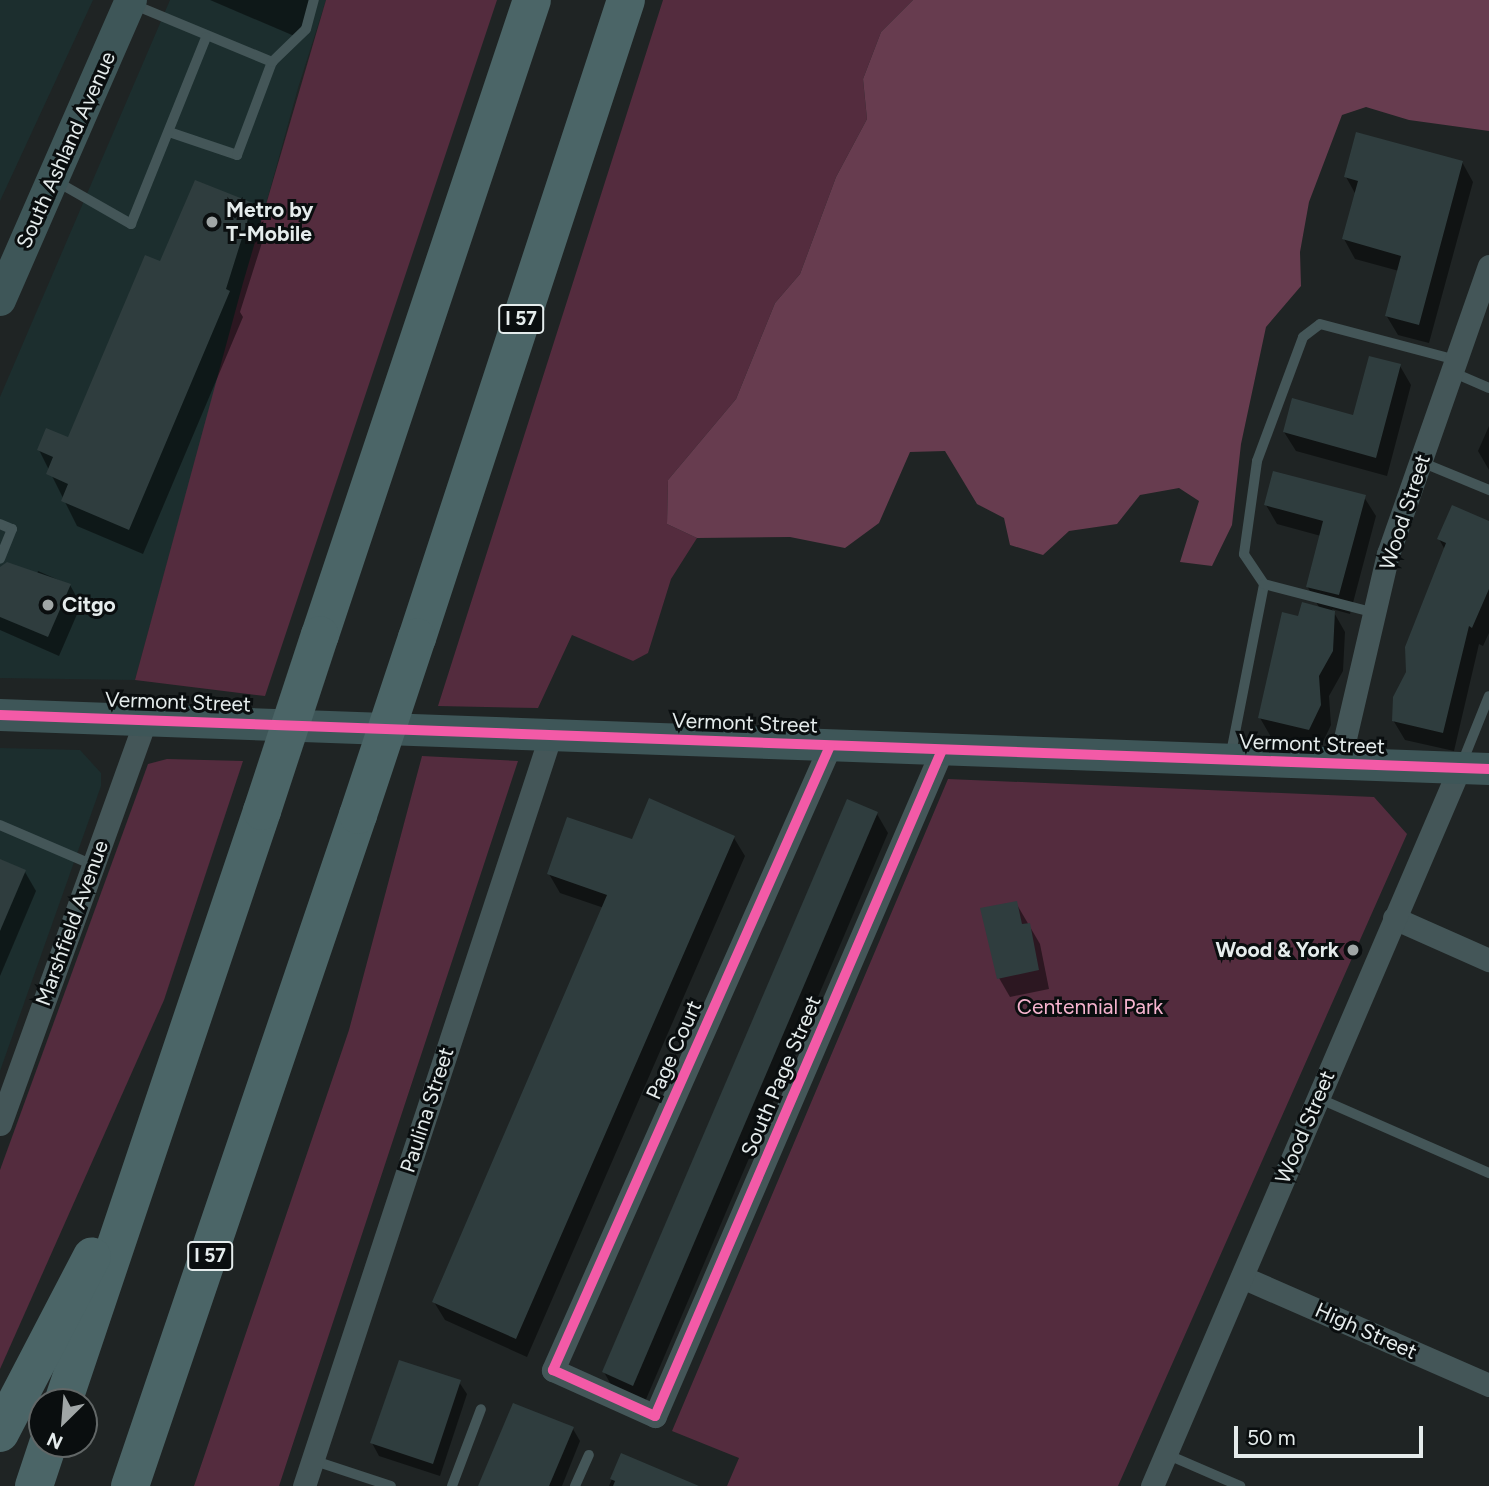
<!DOCTYPE html>
<style>
body{margin:0}
#map{position:relative;width:1489px;height:1486px;overflow:hidden;background:#1f2424;font-family:Figtree,sans-serif}
div>[style]{position:absolute}
.built>*{inset:0;background:#1c2e2e}
.green>*{inset:0;background:#542c3e}
.forest>*{inset:0;background:#673c4f}
.shadow>*{inset:0;background:#0007}
.building>*{inset:0;background:#2f3d3e}
.lane>*{height:10px;margin:-5px;padding:0 5px;transform-origin:5px;border-radius:5px;background:#445658}
.street>*{height:23px;margin:-11.5px;padding:0 11.5px;transform-origin:11.5px;border-radius:11.5px;background:#445658}
.secondary>*{height:32px;margin:-16px;padding:0 16px;transform-origin:16px;border-radius:16px;background:#3e5658}
.highway>*{height:38px;margin:-19px;padding:0 19px;transform-origin:19px;border-radius:19px;background:#4b6567}
.highway-bridge>*{height:38px;margin:-19px;padding:0 19px;transform-origin:19px;border-radius:19px;background:#4b6567}
.cycleway>*{height:10px;margin:-5px;padding:0 5px;transform-origin:5px;border-radius:5px;background:#f35aa7}
.dots>*{width:19px;height:19px;translate:-50% -50%;box-sizing:border-box;border:4px solid #0a0e0f;border-radius:50%}
span{translate:-50% -50%;white-space:nowrap;text-align:center;line-height:1.15;-webkit-text-stroke:6px #0a0e0f;paint-order:stroke}
.shield-label span{padding:2px 5px;background:#0a0e0f;border:2px solid;border-radius:5px;-webkit-text-stroke-width:0}
.shield-label{font-size:19px;color:#e5ecec;font-weight:700}
.street-label{font-size:21px;color:#e5ecec}
.poi-label{font-size:21px;color:#e5ecec;font-weight:700}
.left{translate:0 -50%;text-align:left}
.right{translate:-100% -50%;text-align:right}
.park-label{font-size:21px;color:#f6b4cf}
.north{position:absolute;left:28px;top:1388px;width:70px;height:70px;box-sizing:border-box;background:#0a0e0f;border:2px solid #626767;border-radius:50%;rotate:205deg;font-size:19px;font-weight:700;line-height:28px;text-align:center;color:#e5ecec}
.north::after{content:'';display:block;margin:auto;width:24px;height:32px;background:#a0a6a6;clip-path:polygon(50% 0,100% 100%,50% 72%,0 100%)}
.scale{position:absolute;left:1234px;top:1426px;width:189px;height:32px;box-sizing:border-box;border:4px solid #e5ecec;border-top:0;padding-left:9px;font-size:21px;line-height:24px;white-space:nowrap;color:#e5ecec;-webkit-text-stroke:5px #0a0e0f;paint-order:stroke}
</style>
<div id="map">
<div class="built">
<i style="clip-path:polygon(0 0,93px 0,0 201px)"></i>
<i style="clip-path:polygon(170px 0,326px 0,298px 88px,135px 680px,0 678px,0 397px)"></i>
<i style="clip-path:polygon(0 748px,80px 750px,101px 773px,101px 786px,0 1071px)"></i>
</div>
<div class="green">
<i style="clip-path:polygon(326px 0,497px 0,265px 696px,135px 680px,243px 283px)"></i>
<i style="clip-path:polygon(663px 0,913px 0,881px 32px,863px 79px,867px 119px,836px 177px,800px 274px,775px 303px,736px 399px,668px 480px,667px 524px,697px 538px,671px 579px,648px 653px,633px 661px,572px 635px,538px 708px,438px 706px)"></i>
<i style="clip-path:polygon(422px 756px,518px 761px,279px 1486px,194px 1486px,349px 1030px)"></i>
<i style="clip-path:polygon(167px 759px,243px 761px,164px 1000px,0 1369px,0 1170px,148px 764px)"></i>
<i style="clip-path:polygon(948px 779px,1374px 797px,1407px 834px,1118px 1486px,727px 1486px,739px 1458px,672px 1431px)"></i>
</div>
<div class="forest">
<i style="clip-path:polygon(913px 0,1489px 0,1489px 131px,1409px 120px,1366px 107px,1342px 115px,1309px 202px,1300px 252px,1301px 286px,1266px 327px,1241px 444px,1232px 525px,1212px 566px,1180px 562px,1199px 501px,1179px 488px,1140px 495px,1117px 524px,1069px 531px,1043px 555px,1010px 545px,1004px 518px,977px 504px,945px 451px,910px 452px,879px 523px,845px 548px,790px 537px,697px 538px,667px 524px,668px 480px,736px 399px,775px 303px,800px 274px,836px 177px,867px 119px,863px 79px,881px 32px)"></i>
</div>
<div class="shadow">
<i style="clip-path:polygon(210px 0,311px 0,299px 38px)"></i>
<i style="clip-path:polygon(1462px 162px,1473px 182px,1429px 343px,1398px 335px,1386px 315px,1399px 271px,1355px 259px,1344px 239px,1356px 195px,1346px 177px)"></i>
<i style="clip-path:polygon(252px 205px,266px 230px,240px 312px,243px 317px,143px 554px,77px 526px,39px 450px,69px 439px,161px 264px)"></i>
<i style="clip-path:polygon(1400px 366px,1411px 385px,1387px 476px,1296px 451px,1284px 432px,1354px 417px)"></i>
<i style="clip-path:polygon(1489px 426px,1489px 470px,1478px 451px)"></i>
<i style="clip-path:polygon(1364px 497px,1376px 516px,1350px 614px,1332px 609px,1345px 632px,1343px 671px,1329px 696px,1331px 725px,1320px 748px,1271px 737px,1260px 718px,1299px 618px,1320px 609px,1307px 586px,1321px 536px,1277px 524px,1266px 505px)"></i>
<i style="clip-path:polygon(1489px 523px,1489px 633px,1483px 646px,1479px 644px,1454px 751px,1405px 740px,1393px 720px,1408px 673px,1407px 647px,1445px 550px,1439px 539px)"></i>
<i style="clip-path:polygon(0 567px,36px 577px,38px 571px,70px 585px,81px 605px,59px 656px,0 630px)"></i>
<i style="clip-path:polygon(877px 814px,888px 833px,644px 1404px,615px 1392px,604px 1372px)"></i>
<i style="clip-path:polygon(734px 838px,745px 856px,527px 1357px,445px 1320px,434px 1302px,604px 908px,560px 893px,549px 874px,633px 841px)"></i>
<i style="clip-path:polygon(0 861px,25px 872px,36px 891px,0 976px)"></i>
<i style="clip-path:polygon(1016px 903px,1040px 944px,1049px 989px,1010px 997px,999px 978px)"></i>
<i style="clip-path:polygon(459px 1382px,467px 1394px,440px 1476px,379px 1456px,372px 1443px)"></i>
<i style="clip-path:polygon(573px 1429px,580px 1441px,562px 1486px,482px 1486px)"></i>
<i style="clip-path:polygon(622px 1455px,684px 1486px,609px 1486px)"></i>
</div>
<div class="building">
<i style="clip-path:polygon(1356px 132px,1463px 161px,1419px 325px,1385px 316px,1401px 256px,1342px 239px,1358px 181px,1344px 177px)"></i>
<i style="clip-path:polygon(195px 180px,253px 203px,226px 289px,230px 291px,129px 530px,61px 501px,68px 484px,46px 474px,53px 457px,37px 450px,46px 428px,68px 437px,145px 255px,160px 261px)"></i>
<i style="clip-path:polygon(1369px 356px,1401px 364px,1376px 458px,1283px 432px,1292px 398px,1353px 415px)"></i>
<i style="clip-path:polygon(1273px 471px,1366px 495px,1339px 595px,1306px 587px,1323px 521px,1264px 505px)"></i>
<i style="clip-path:polygon(1452px 505px,1489px 521px,1489px 589px,1472px 628px,1469px 626px,1443px 733px,1392px 721px,1393px 697px,1406px 672px,1405px 647px,1446px 543px,1437px 539px)"></i>
<i style="clip-path:polygon(7px 562px,71px 584px,48px 637px,0 617px,0 567px)"></i>
<i style="clip-path:polygon(1302px 602px,1335px 611px,1333px 651px,1319px 676px,1321px 705px,1309px 730px,1258px 718px,1282px 612px,1298px 616px)"></i>
<i style="clip-path:polygon(649px 798px,735px 836px,516px 1339px,432px 1302px,607px 895px,547px 874px,567px 817px,632px 839px)"></i>
<i style="clip-path:polygon(847px 799px,878px 812px,633px 1386px,602px 1372px)"></i>
<i style="clip-path:polygon(0 859px,26px 870px,0 931px)"></i>
<i style="clip-path:polygon(1017px 901px,1022px 924px,1030px 923px,1039px 970px,997px 979px,980px 908px)"></i>
<i style="clip-path:polygon(399px 1360px,461px 1380px,433px 1464px,370px 1443px)"></i>
<i style="clip-path:polygon(513px 1403px,574px 1427px,549px 1486px,478px 1486px)"></i>
<i style="clip-path:polygon(621px 1453px,699px 1486px,613px 1486px,615px 1481px,610px 1479px)"></i>
</div>
<div class="lane">
<i style="left:132px;top:4px;width:152px;rotate:22.5deg"></i>
<i style="left:169px;top:132px;width:72px;rotate:18.7deg"></i>
<i style="left:237px;top:155px;width:99px;rotate:-69.4deg"></i>
<i style="left:272px;top:62px;width:47px;rotate:-44.1deg"></i>
<i style="left:306px;top:29px;width:30px;rotate:-75deg"></i>
<i style="left:54px;top:180px;width:89px;rotate:29.7deg"></i>
<i style="left:131px;top:224px;width:201px;rotate:-68.1deg"></i>
<i style="left:1452px;top:372px;width:40px;rotate:23.4deg"></i>
<i style="left:1421px;top:462px;width:74px;rotate:22.4deg"></i>
<i style="left:0;top:524px;width:13px;rotate:23deg"></i>
<i style="left:12px;top:529px;width:32px;rotate:112deg"></i>
<i style="left:1264px;top:584px;width:36px;rotate:-124deg"></i>
<i style="left:1244px;top:554px;width:94px;rotate:-82deg"></i>
<i style="left:1257px;top:461px;width:132px;rotate:-69.6deg"></i>
<i style="left:1303px;top:337px;width:21px;rotate:-37deg"></i>
<i style="left:1320px;top:324px;width:141px;rotate:14.8deg"></i>
<i style="left:1230px;top:758px;width:177px;rotate:-78.9deg"></i>
<i style="left:1264px;top:584px;width:115px;rotate:14.6deg"></i>
<i style="left:1462px;top:763px;width:72px;rotate:-68.1deg"></i>
<i style="left:0;top:825px;width:101px;rotate:23.3deg"></i>
<i style="left:1318px;top:1098px;width:187px;rotate:23.7deg"></i>
<i style="left:1166px;top:1454px;width:81px;rotate:23.4deg"></i>
<i style="left:312px;top:1460px;width:83px;rotate:18.2deg"></i>
<i style="left:452px;top:1486px;width:82px;rotate:-69.4deg"></i>
<i style="left:575px;top:1486px;width:34px;rotate:-66deg"></i>
</div>
<div class="street">
<i style="left:830px;top:746px;width:683px;rotate:113.94deg"></i>
<i style="left:553px;top:1370px;width:112px;rotate:24.3deg"></i>
<i style="left:655px;top:1416px;width:725px;rotate:-66.69deg"></i>
<i style="left:1339px;top:764px;width:216px;rotate:-76.9deg"></i>
<i style="left:1388px;top:554px;width:305px;rotate:-70.7deg"></i>
<i style="left:1394px;top:918px;width:104px;rotate:23.9deg"></i>
<i style="left:0;top:1124px;width:428px;rotate:-70.2deg"></i>
<i style="left:1242px;top:1277px;width:270px;rotate:23.6deg"></i>
<i style="left:304px;top:1486px;width:792px;rotate:-71.82deg"></i>
<i style="left:1152px;top:1486px;width:780px;rotate:-66.82deg"></i>
</div>
<div class="secondary">
<i style="left:0;top:300px;width:327px;rotate:-66.4deg"></i>
<i style="left:0;top:715px;width:1490px;rotate:2.08deg"></i>
</div>
<div class="highway">
<i style="left:320px;top:635px;width:669px;rotate:-71.54deg"></i>
<i style="left:417px;top:638px;width:671px;rotate:-71.86deg"></i>
<i style="left:63px;top:1402px;width:624px;rotate:-71.39deg"></i>
<i style="left:0;top:1433px;width:199px;rotate:-62.5deg"></i>
<i style="left:34px;top:1486px;width:44px;rotate:-71.6deg"></i>
<i style="left:130px;top:1486px;width:709px;rotate:-71.23deg"></i>
</div>
<div class="highway-bridge">
<i style="left:262px;top:811px;width:185px;rotate:-71.8deg"></i>
<i style="left:358px;top:815px;width:187px;rotate:-71.6deg"></i>
</div>
<div class="cycleway">
<i style="left:0;top:715px;width:1490px;rotate:2.08deg"></i>
<i style="left:830px;top:746px;width:683px;rotate:113.94deg"></i>
<i style="left:553px;top:1370px;width:112px;rotate:24.3deg"></i>
<i style="left:655px;top:1416px;width:725px;rotate:-66.69deg"></i>
</div>
<div class="dots">
<i style="left:212px;top:222px;background:#a0a6a6"></i>
<i style="left:48px;top:605px;background:#a0a6a6"></i>
<i style="left:1353px;top:950px;background:#a0a6a6"></i>
</div>
<div class="shield-label">
<span style="left:521px;top:319px">I 57</span>
<span style="left:210px;top:1256px">I 57</span>
</div>
<div class="street-label">
<span style="left:66px;top:150px;rotate:-66deg">South Ashland Avenue</span>
<span style="left:1405px;top:512px;rotate:-72deg">Wood Street</span>
<span style="left:178px;top:702px;rotate:2deg">Vermont Street</span>
<span style="left:745px;top:723px;rotate:2deg">Vermont Street</span>
<span style="left:1312px;top:744px;rotate:2deg">Vermont Street</span>
<span style="left:72px;top:923px;rotate:-70deg">Marshfield Avenue</span>
<span style="left:674px;top:1050px;rotate:-66deg">Page Court</span>
<span style="left:781px;top:1076px;rotate:-67deg">South Page Street</span>
<span style="left:427px;top:1110px;rotate:-72deg">Paulina Street</span>
<span style="left:1305px;top:1127px;rotate:-67deg">Wood Street</span>
<span style="left:1366px;top:1331px;rotate:24deg">High Street</span>
</div>
<div class="poi-label">
<span class="left" style="left:226px;top:222px">Metro by<br>T-Mobile</span>
<span class="left" style="left:62px;top:605px">Citgo</span>
<span class="right" style="left:1339px;top:950px">Wood &amp; York</span>
</div>
<div class="park-label">
<span style="left:1090px;top:1007px">Centennial Park</span>
</div>
<div class="north">N</div>
<div class="scale">50 m</div>
</div>
